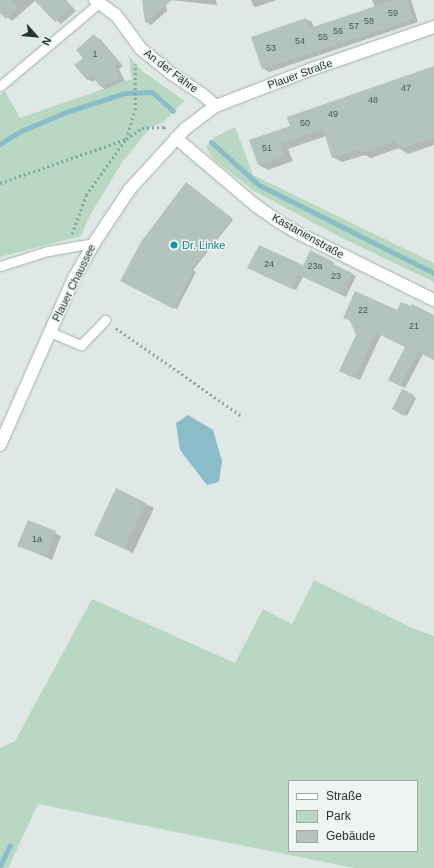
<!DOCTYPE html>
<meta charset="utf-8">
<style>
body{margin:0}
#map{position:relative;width:434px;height:868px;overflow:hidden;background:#dfe8e5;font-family:Arial,sans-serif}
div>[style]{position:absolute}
.green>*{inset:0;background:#b9d8c3}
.water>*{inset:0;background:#8bbcc9}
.shadow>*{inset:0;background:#0003}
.stream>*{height:5px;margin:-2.5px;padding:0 2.5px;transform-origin:2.5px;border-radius:2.5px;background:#8bbcc9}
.building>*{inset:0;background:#b4c3be}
.path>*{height:2.5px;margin-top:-1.25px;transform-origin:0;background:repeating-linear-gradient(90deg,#82a99f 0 2px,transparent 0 5px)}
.roads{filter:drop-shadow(0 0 1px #a3afac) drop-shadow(0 0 1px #a3afac)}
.service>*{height:9px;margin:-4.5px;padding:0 4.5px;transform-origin:4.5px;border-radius:4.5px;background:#fff}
.minor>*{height:12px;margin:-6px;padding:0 6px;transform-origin:6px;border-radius:6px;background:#fff}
.secondary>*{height:12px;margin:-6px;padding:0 6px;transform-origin:6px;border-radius:6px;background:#fff}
.dots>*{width:11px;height:11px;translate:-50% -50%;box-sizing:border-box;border:2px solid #eff5f2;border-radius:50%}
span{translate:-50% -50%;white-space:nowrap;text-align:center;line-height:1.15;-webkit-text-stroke:3px #eff5f2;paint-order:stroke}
.number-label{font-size:9px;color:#465955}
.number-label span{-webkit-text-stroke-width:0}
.street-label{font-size:11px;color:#223632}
.culture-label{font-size:11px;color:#0d838f}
.left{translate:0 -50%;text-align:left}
.legend{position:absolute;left:288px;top:780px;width:130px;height:72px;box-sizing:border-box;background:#eff5f2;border:1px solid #9da9a5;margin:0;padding:5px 7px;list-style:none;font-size:12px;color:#223632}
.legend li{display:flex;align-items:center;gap:8px;height:20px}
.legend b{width:20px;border:1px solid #9da9a5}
.north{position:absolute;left:16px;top:16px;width:40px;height:40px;-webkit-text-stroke:3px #eff5f2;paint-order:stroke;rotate:117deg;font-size:11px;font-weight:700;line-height:16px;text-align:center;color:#223632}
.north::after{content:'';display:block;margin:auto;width:14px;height:18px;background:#223632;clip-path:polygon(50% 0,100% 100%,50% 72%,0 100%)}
</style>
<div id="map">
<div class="green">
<i style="clip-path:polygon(129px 56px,142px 71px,185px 101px,163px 122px,151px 127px,123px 161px,89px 217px,81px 236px,0 257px,0 95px,5px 91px,20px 118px,132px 79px)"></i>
<i style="clip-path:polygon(235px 127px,253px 175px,434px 263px,434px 282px,342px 238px,254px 191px,214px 160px,206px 147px,215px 137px)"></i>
<i style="clip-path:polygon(evenodd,314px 580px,412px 628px,434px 636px,434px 868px,354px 868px,38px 804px,8px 868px,0 868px,0 748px,15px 741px,92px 599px,235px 663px,263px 609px,292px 624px,314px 580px,289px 781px,417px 781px,417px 851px,289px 851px,289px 781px)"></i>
</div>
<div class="water">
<i style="clip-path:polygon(188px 415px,213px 430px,222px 461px,219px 482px,207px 485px,180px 450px,176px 423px)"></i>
</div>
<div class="shadow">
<i style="clip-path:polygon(5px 0,66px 0,76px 11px,61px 24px,36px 0,12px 21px,0 11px,0 5px)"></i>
<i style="clip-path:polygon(143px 0,165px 0,167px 11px,151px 25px,146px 22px)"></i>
<i style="clip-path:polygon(170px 0,216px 0,217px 5px)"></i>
<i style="clip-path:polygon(251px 0,277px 0,255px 7px,253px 5px)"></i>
<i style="clip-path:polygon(372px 0,411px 0,418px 22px,269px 72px,263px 68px,306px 19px,312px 22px,314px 28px,375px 8px)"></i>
<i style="clip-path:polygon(94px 36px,100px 39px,123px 66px,119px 69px,125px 81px,105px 89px,100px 86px,96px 79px,93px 82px,87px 79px,84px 58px)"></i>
<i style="clip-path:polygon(434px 67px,434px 145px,408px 154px,399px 148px,371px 158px,365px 155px,342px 162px,333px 157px,326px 136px,288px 149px,293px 161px,268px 170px,259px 165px,291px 127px)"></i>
<i style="clip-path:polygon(189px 185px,233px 220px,193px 270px,196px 272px,177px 309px,122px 280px)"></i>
<i style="clip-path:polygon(259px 246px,304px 267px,311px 252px,330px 260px,334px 263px,333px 265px,356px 276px,346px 297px,303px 277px,296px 290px,253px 270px)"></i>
<i style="clip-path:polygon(398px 311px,434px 318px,434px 359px,423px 354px,405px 388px,389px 380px,406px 347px,381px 335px,360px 380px,345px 374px,357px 335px)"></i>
<i style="clip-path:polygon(403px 390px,416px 398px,407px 416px,393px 409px)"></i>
<i style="clip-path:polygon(146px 504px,154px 508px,133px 553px,104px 539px)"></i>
<i style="clip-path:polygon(28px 521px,61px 536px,52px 560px,23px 547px)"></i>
</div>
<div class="stream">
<i style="left:211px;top:142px;width:64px;rotate:41.9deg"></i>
<i style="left:259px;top:185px;width:196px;rotate:26.7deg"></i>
<i style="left:0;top:144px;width:25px;rotate:-32deg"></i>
<i style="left:21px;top:131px;width:49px;rotate:-22.9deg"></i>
<i style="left:66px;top:112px;width:62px;rotate:-17.9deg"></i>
<i style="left:125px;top:93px;width:27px;rotate:-2deg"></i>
<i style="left:152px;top:92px;width:28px;rotate:42deg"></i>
<i style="left:0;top:865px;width:22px;rotate:-63deg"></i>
</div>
<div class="building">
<i style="clip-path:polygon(0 0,11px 0,19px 8px,6px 19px,0 13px)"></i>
<i style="clip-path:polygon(34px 0,65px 0,71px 8px,55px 22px)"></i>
<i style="clip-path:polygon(142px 0,172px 0,145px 23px)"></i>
<i style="clip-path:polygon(394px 0,407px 0,413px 19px,262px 69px,251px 37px,306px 18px,310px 28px)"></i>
<i style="clip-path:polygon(94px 34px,118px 62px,115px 66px,120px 79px,99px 86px,93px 75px,87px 80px,74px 65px,83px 58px,76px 50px)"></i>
<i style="clip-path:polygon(434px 66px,434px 138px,398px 149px,395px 141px,361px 153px,359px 149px,332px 158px,323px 129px,280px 144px,284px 156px,258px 165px,249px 140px,290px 126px,287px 117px)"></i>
<i style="clip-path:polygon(186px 182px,232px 218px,192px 268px,194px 270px,174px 309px,120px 281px,141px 242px)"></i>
<i style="clip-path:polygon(259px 245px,303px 265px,292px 289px,247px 268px)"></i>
<i style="clip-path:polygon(310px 250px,330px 260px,329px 262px,352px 273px,342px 295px,299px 275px)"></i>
<i style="clip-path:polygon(355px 291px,397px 310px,401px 302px,411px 306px,412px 304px,434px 315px,434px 360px,418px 352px,400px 386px,388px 380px,405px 347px,376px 333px,355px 378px,339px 371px,356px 335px,350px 321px,343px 318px)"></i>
<i style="clip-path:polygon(402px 389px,414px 395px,404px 416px,392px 409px)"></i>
<i style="clip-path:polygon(116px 488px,146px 503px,124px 549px,94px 535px)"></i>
<i style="clip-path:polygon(28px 520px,56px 531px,46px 557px,17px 546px)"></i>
</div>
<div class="path">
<i style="left:0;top:183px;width:133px;rotate:-19.2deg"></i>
<i style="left:126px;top:139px;width:30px;rotate:-73deg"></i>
<i style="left:135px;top:110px;width:46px;rotate:-90deg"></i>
<i style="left:72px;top:234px;width:41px;rotate:-70.3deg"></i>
<i style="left:86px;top:195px;width:69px;rotate:-54.5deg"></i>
<i style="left:126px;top:139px;width:19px;rotate:-35deg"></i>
<i style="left:142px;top:128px;width:22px;rotate:-3deg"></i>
<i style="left:164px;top:127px;width:4px;rotate:56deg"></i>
<i style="left:116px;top:328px;width:155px;rotate:35deg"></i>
</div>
<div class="roads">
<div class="service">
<i style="left:0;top:86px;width:129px;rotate:-40deg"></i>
<i style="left:0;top:266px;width:50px;rotate:-17.4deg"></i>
<i style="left:48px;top:251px;width:47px;rotate:-9.9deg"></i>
<i style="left:50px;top:332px;width:34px;rotate:23deg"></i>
<i style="left:81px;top:345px;width:35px;rotate:-46deg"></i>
</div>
<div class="minor">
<i style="left:95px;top:0;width:26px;rotate:36deg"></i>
<i style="left:116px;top:15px;width:42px;rotate:53.7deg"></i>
<i style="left:141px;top:49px;width:36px;rotate:39deg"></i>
<i style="left:169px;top:72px;width:40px;rotate:34deg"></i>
<i style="left:202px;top:94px;width:18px;rotate:41deg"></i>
<i style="left:176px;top:138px;width:104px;rotate:40.3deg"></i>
<i style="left:255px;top:205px;width:29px;rotate:35deg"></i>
<i style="left:279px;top:222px;width:22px;rotate:30deg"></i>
<i style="left:298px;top:233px;width:152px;rotate:26.2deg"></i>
</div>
<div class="secondary">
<i style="left:0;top:445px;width:180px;rotate:-66.1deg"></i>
<i style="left:73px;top:280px;width:43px;rotate:-60.4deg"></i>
<i style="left:94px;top:243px;width:65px;rotate:-56.3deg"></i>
<i style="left:130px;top:189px;width:81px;rotate:-47.5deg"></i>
<i style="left:185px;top:129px;width:39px;rotate:-37deg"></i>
<i style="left:216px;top:106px;width:103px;rotate:-21.1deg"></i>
<i style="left:312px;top:69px;width:129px;rotate:-19deg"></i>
</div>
</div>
<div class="dots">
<i style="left:174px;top:245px;background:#0f9aa8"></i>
</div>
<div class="number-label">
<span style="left:393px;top:13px">59</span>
<span style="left:369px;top:21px">58</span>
<span style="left:354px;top:26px">57</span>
<span style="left:338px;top:31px">56</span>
<span style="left:323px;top:37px">55</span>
<span style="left:300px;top:41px">54</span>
<span style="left:271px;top:48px">53</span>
<span style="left:95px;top:54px">1</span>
<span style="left:406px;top:88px">47</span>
<span style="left:373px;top:100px">48</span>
<span style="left:333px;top:114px">49</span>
<span style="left:305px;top:123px">50</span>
<span style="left:267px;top:148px">51</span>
<span style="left:269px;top:264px">24</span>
<span style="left:315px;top:266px">23a</span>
<span style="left:336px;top:276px">23</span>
<span style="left:363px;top:310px">22</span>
<span style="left:414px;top:326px">21</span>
<span style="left:37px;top:539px">1a</span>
</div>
<div class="street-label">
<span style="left:171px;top:71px;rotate:37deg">An der Fähre</span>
<span style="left:300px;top:74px;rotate:-20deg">Plauer Straße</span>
<span style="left:308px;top:236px;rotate:29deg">Kastanienstraße</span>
<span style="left:74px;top:283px;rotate:-64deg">Plauer Chaussee</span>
</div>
<div class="culture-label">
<span class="left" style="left:182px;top:245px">Dr. Linke</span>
</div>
<ul class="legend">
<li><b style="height:5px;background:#fff"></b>Straße</li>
<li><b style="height:11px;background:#b9d8c3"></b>Park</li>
<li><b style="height:11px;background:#b4c3be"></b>Gebäude</li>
</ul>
<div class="north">N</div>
</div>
